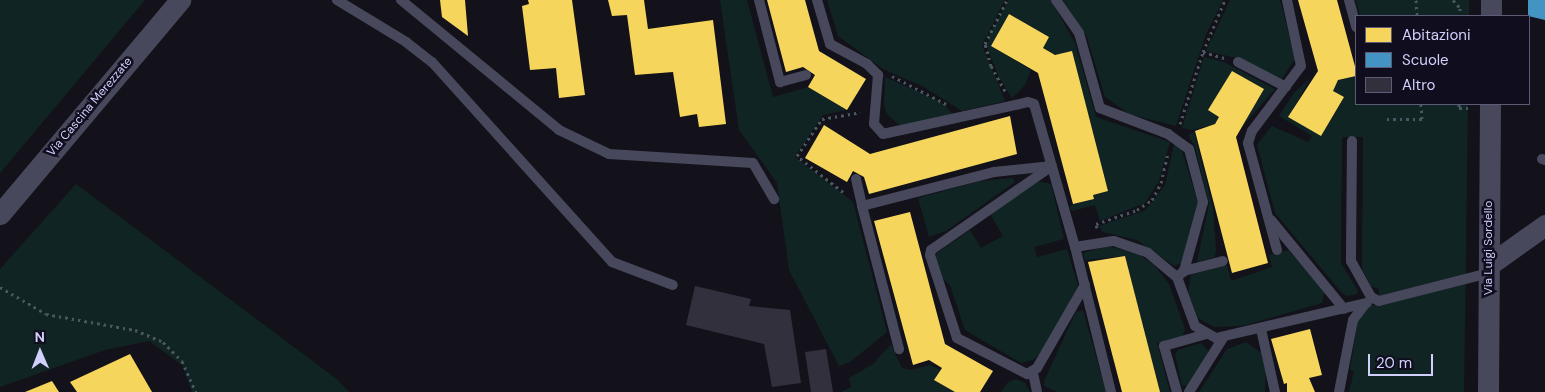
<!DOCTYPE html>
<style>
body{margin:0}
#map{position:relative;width:1545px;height:392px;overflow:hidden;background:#13121a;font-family:"DM Sans",sans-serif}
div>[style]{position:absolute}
.green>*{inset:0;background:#112424}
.homes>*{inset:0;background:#f6d55c}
.schools>*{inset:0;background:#4393c3}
.building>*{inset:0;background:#31303c}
.path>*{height:3px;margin-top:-1.5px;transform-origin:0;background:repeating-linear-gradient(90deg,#495761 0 2.5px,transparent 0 6.5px)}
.lane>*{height:10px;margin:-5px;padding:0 5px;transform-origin:5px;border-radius:5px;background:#47485b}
.street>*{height:21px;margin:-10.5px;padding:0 10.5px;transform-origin:10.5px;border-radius:10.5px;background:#47485b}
span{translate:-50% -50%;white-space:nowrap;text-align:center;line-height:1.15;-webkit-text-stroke:5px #100e1e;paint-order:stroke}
.street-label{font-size:12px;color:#d1cffb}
.legend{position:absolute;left:1355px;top:15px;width:175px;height:90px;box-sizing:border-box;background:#100e1e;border:1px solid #5d5b76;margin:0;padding:6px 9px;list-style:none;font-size:15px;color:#d1cffb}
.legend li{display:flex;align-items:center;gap:10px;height:25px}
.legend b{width:25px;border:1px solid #5d5b76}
.north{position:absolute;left:15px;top:327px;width:50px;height:50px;-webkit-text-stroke:4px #100e1e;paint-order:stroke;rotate:359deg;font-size:14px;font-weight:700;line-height:20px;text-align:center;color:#d1cffb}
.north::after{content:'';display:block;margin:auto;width:18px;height:22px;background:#d1cffb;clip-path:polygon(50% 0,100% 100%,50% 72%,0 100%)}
.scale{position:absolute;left:1368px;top:354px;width:65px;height:22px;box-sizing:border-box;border:2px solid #d1cffb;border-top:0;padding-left:6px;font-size:15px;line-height:18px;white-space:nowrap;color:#d1cffb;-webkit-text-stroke:4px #100e1e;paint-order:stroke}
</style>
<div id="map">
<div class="green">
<i style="clip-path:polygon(0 0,145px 0,0 173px)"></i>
<i style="clip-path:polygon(720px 0,747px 0,773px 97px,808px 87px,847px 110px,823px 115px,795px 157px,853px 202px,887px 332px,850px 362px,839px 366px,789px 270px,777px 183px,739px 130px)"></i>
<i style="clip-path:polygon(827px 0,1005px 0,982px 45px,1005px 101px,962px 111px,924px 87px,883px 69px,838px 36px)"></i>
<i style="clip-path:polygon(1009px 0,1051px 0,1075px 43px,1096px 117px,1170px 142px,1158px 183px,1145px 203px,1100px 221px,1095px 205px,1072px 211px,1069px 208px,1073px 204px,1094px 199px,1093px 195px,1108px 190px,1072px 52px,1055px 55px,1043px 48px,1009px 14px,991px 46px,1031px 70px,1025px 85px,1012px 98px,998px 75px,987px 47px,989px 35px)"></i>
<i style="clip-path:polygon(1063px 0,1223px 0,1206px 34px,1176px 126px,1129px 114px,1105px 97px,1087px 37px)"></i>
<i style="clip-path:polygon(1230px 0,1280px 0,1295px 59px,1281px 80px,1245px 60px,1206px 51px)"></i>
<i style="clip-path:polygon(1356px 0,1469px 0,1469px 16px,1360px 16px)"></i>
<i style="clip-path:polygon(1204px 57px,1224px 62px,1275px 89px,1241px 128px,1264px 89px,1232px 71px,1209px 110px,1219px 117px,1215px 124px,1192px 130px,1182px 128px)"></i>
<i style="clip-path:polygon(1356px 76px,1356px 104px,1468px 104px,1464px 392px,1349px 392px,1354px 371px,1350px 370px,1358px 319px,1369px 306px,1379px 304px,1379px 289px,1371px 286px,1362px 269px,1363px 137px,1342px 137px,1341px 263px,1358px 291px,1357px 294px,1346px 296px,1341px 292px,1275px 213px,1257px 145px,1259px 142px,1272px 126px,1308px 142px,1312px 136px,1279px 116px,1294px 93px,1311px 77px,1289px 117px,1343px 97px,1333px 91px,1338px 80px)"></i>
<i style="clip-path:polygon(885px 77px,941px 102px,954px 115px,903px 126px,898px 124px,887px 114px,884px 105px)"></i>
<i style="clip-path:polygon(1194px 132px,1213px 208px,1216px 248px,1215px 257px,1197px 262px,1209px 204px,1195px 146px,1188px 135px)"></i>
<i style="clip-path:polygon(1174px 144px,1181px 148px,1198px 203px,1182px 263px,1174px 266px,1137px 240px,1103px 232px,1099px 226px,1144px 211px,1151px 204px,1165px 185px)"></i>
<i style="clip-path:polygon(1013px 178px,1015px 182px,946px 231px,929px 237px,918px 198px,980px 181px)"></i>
<i style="clip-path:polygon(1037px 181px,1051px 184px,1064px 239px,1034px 247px,1037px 257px,1067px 249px,1078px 286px,1042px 352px,1033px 360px,1021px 363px,965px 330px,950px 285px,940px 276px,935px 259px,937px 253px,970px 230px,981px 248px,1003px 236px,990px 214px)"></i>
<i style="clip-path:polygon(76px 184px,338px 380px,349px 392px,192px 392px,182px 365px,149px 341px,105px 350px,0 387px,0 269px)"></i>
<i style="clip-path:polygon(1108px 246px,1138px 254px,1154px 265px,1169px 284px,1185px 329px,1182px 336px,1157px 343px,1170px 392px,1160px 392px,1125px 256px,1085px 260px,1083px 253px)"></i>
<i style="clip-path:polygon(1288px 250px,1325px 290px,1322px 303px,1242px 326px,1214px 327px,1198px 318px,1188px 292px,1191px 275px,1227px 265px,1231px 281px,1272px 267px,1269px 255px)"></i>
<i style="clip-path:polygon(1083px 310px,1106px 392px,1057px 392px,1044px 386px,1044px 381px,1076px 312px)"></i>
<i style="clip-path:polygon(1246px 342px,1261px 353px,1266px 372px,1265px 392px,1199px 392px,1227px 349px)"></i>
<i style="clip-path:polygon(1201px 343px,1209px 352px,1188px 385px,1182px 386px,1175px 355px,1178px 350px)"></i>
<i style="clip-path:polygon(891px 344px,902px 368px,911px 370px,930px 365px,940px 370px,935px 379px,955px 392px,841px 392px,851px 387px,849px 378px,873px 364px)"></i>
<i style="clip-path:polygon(1016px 379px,1025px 383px,1030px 392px,1001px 392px,1008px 382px)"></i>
</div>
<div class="homes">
<i style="clip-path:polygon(440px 0,465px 0,468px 36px,442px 17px)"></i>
<i style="clip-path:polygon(528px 0,572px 0,585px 95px,559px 98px,556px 68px,530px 70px,522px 6px,529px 4px)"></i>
<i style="clip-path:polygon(608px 0,644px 0,648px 29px,713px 20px,726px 124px,699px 127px,697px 114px,680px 117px,673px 72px,635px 75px,627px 15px,612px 16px)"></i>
<i style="clip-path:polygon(767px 0,805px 0,819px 51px,866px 79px,847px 110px,808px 87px,815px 75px,803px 67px,786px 72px)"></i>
<i style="clip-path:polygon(1298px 0,1337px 0,1356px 70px,1356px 76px,1338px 80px,1333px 91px,1344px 97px,1321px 136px,1288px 117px,1318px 71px)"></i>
<i style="clip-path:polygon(1009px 14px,1049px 37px,1043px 48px,1055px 55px,1072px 51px,1108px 191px,1093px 195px,1094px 199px,1073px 204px,1038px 73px,991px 46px)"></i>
<i style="clip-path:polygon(1232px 71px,1264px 89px,1236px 137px,1268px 263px,1232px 273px,1195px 131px,1215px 124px,1219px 117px,1208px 110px)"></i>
<i style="clip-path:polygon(1010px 116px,1017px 154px,869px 194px,864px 177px,853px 171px,847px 182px,805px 158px,824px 125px,870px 154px)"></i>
<i style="clip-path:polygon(910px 212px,945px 344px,993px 371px,980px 392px,955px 392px,934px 380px,942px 368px,929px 360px,913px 365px,874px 221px)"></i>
<i style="clip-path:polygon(1125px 256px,1160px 392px,1122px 392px,1088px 262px)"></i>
<i style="clip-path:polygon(1310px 329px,1322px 375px,1309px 378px,1315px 392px,1287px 392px,1287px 383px,1284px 384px,1271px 339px)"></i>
<i style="clip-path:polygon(130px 354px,152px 392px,77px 392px,70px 382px)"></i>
<i style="clip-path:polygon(52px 381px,59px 392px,25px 392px)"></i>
</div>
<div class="schools">
<i style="clip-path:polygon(1528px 0,1545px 0,1545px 20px,1528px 16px)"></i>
</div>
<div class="building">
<i style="clip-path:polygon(695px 286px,751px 299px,749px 306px,790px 310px,801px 383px,772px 387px,764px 344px,686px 325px)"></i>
<i style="clip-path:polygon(826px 349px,833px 392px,811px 392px,805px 352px)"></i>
</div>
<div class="path">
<i style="left:1416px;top:0;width:16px;rotate:86deg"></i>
<i style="left:1453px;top:0;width:11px;rotate:49deg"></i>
<i style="left:1460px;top:8px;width:8px;rotate:90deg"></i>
<i style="left:1203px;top:52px;width:22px;rotate:16deg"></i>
<i style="left:892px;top:76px;width:61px;rotate:27.4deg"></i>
<i style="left:1005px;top:91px;width:29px;rotate:-119deg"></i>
<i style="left:991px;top:66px;width:23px;rotate:-105deg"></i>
<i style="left:985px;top:44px;width:49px;rotate:-63.4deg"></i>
<i style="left:1459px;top:104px;width:4px;rotate:90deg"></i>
<i style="left:1459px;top:108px;width:11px"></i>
<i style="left:1387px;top:119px;width:35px"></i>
<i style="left:1422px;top:119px;width:15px;rotate:-94deg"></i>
<i style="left:1180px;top:124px;width:76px;rotate:-72.3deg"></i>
<i style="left:1203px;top:52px;width:56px;rotate:-67.1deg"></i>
<i style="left:843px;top:192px;width:58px;rotate:-142deg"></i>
<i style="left:797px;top:156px;width:45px;rotate:-56deg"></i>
<i style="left:822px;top:119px;width:39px;rotate:-10deg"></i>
<i style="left:1097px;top:228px;width:4px;rotate:-104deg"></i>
<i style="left:1096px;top:224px;width:43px;rotate:-18.9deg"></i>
<i style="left:1137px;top:210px;width:18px;rotate:-34deg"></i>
<i style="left:1152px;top:200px;width:19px;rotate:-62deg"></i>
<i style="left:1161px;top:183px;width:31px;rotate:-77deg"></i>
<i style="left:0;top:287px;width:53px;rotate:30.4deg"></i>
<i style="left:46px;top:314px;width:90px;rotate:10.2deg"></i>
<i style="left:135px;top:330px;width:30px;rotate:23deg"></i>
<i style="left:163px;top:342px;width:27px;rotate:45deg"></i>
<i style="left:182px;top:361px;width:34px;rotate:66deg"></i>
</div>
<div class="lane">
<i style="left:337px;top:0;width:81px;rotate:31.3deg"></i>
<i style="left:406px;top:42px;width:33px;rotate:38deg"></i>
<i style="left:432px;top:62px;width:269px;rotate:48deg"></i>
<i style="left:612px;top:262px;width:65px;rotate:20.7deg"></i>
<i style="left:401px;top:0;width:205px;rotate:39.4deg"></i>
<i style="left:559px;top:130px;width:55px;rotate:25.6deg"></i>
<i style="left:609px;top:154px;width:144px;rotate:3.6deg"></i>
<i style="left:753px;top:163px;width:42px;rotate:59.7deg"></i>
<i style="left:759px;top:0;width:85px;rotate:75.6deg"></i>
<i style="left:780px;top:82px;width:27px;rotate:-15deg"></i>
<i style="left:817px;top:0;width:46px;rotate:73.5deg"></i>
<i style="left:830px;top:44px;width:42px;rotate:28.4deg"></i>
<i style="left:867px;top:64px;width:16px;rotate:45deg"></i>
<i style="left:878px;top:75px;width:49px;rotate:94.7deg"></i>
<i style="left:874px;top:124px;width:13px;rotate:48deg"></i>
<i style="left:883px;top:134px;width:148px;rotate:-12.4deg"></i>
<i style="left:1028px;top:102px;width:6px;rotate:18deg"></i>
<i style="left:1034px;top:104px;width:149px;rotate:74deg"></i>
<i style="left:1056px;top:0;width:40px;rotate:55.1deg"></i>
<i style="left:1079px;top:33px;width:78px;rotate:74.4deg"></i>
<i style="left:1100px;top:108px;width:73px;rotate:20.9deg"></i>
<i style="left:1168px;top:134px;width:26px;rotate:36deg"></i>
<i style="left:1189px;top:149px;width:55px;rotate:75.2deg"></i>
<i style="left:1203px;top:202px;width:72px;rotate:105.4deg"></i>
<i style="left:1184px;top:271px;width:9px;rotate:139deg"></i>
<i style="left:1349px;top:0;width:28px;rotate:75deg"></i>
<i style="left:1238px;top:62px;width:54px;rotate:27.5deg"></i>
<i style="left:1352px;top:141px;width:120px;rotate:90.5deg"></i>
<i style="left:1351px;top:261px;width:41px;rotate:60.9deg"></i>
<i style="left:1371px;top:297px;width:9px;rotate:27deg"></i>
<i style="left:1379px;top:301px;width:114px;rotate:-14.3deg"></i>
<i style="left:1542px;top:159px;width:3px;rotate:18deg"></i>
<i style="left:856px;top:179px;width:28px;rotate:77deg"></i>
<i style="left:862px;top:206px;width:136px;rotate:-14.4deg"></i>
<i style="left:994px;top:172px;width:58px;rotate:-5.9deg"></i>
<i style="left:1052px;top:166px;width:147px;rotate:145.2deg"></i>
<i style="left:931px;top:250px;width:5px;rotate:101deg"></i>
<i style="left:930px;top:255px;width:87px;rotate:72deg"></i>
<i style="left:957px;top:338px;width:79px;rotate:27.2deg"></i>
<i style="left:1027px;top:374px;width:12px;rotate:-31deg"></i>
<i style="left:1037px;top:368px;width:96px;rotate:-60deg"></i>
<i style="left:862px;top:206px;width:148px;rotate:75.5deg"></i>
<i style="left:1271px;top:220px;width:115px;rotate:50.6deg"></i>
<i style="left:1277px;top:250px;width:111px;rotate:-105.2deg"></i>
<i style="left:1248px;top:143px;width:13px;rotate:-72deg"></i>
<i style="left:1252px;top:131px;width:81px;rotate:-53deg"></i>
<i style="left:1301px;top:66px;width:67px;rotate:-102deg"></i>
<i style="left:1184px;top:271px;width:40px;rotate:-14.4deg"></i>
<i style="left:1261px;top:329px;width:65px;rotate:77.5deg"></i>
<i style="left:1033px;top:373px;width:19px;rotate:78deg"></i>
<i style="left:1111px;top:392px;width:149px;rotate:-103.9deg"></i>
<i style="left:1075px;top:247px;width:39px;rotate:-9deg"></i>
<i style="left:1114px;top:241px;width:36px;rotate:19deg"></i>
<i style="left:1148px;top:253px;width:38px;rotate:40deg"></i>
<i style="left:1177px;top:277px;width:52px;rotate:69.8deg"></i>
<i style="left:1195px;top:326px;width:24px;rotate:30deg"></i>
<i style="left:1216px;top:338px;width:155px;rotate:-13.1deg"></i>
<i style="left:1177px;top:392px;width:48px;rotate:-105.8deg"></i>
<i style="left:1164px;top:346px;width:44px;rotate:-15.9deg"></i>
<i style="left:1189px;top:392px;width:64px;rotate:-57.8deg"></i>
<i style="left:1339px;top:392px;width:73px;rotate:-79deg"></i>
<i style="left:1353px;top:320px;width:20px;rotate:-53deg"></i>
</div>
<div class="street">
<i style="left:1491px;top:16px;width:16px;rotate:-90deg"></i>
<i style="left:0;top:214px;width:280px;rotate:-49.9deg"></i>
<i style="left:1489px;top:265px;width:69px;rotate:-35.5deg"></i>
<i style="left:1488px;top:392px;width:288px;rotate:-89.6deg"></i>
</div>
<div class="street-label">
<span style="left:90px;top:107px;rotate:-50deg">Via Cascina Merezzate</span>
<span style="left:1489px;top:248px;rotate:-90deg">Via Luigi Sordello</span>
</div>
<ul class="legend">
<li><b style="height:14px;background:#f6d55c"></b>Abitazioni</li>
<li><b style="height:14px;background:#4393c3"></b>Scuole</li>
<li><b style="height:14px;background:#31303c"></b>Altro</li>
</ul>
<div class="north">N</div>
<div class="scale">20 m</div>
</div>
